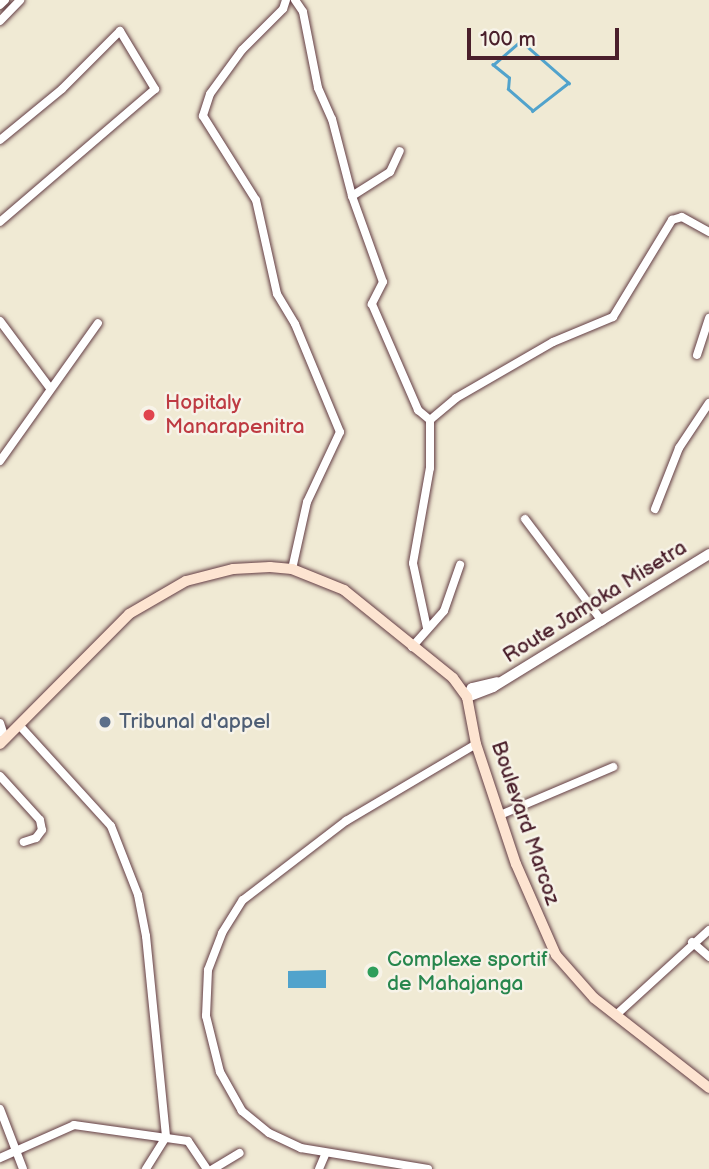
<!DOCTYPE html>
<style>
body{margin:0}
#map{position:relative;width:709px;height:1169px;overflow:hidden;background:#f0ead4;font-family:"Balsamiq Sans",sans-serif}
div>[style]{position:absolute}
.water>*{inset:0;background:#51a3cc}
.stream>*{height:2.5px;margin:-1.25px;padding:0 1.25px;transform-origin:1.25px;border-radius:1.25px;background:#51a3cc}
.roads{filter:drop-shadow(0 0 2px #633d44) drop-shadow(0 0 2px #633d44)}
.minor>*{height:8px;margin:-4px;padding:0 4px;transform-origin:4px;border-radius:4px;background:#fff}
.tertiary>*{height:10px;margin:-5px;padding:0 5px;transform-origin:5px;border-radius:5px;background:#fff}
.secondary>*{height:10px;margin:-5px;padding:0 5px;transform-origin:5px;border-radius:5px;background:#fde4d1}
.dots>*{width:19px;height:19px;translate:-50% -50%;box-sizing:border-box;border:4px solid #f7f3e8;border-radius:50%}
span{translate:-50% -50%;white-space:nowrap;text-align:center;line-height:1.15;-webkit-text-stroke:5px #f7f3e8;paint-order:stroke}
.health-label{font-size:21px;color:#be3a42}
.left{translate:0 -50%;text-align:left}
.street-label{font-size:21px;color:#4a1f2b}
.service-label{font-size:21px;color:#4e5e75}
.leisure-label{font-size:21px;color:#27864d}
.scale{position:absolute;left:467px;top:28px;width:152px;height:32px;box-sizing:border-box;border:4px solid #4a1f2b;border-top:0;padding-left:9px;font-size:21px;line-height:24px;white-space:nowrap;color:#4a1f2b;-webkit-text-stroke:5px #f7f3e8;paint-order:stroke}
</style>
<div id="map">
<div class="water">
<i style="clip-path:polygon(326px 970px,326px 988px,288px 988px,288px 971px)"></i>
</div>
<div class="stream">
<i style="left:521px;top:41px;width:64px;rotate:41.2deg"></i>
<i style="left:569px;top:83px;width:46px;rotate:142.1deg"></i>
<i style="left:533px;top:111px;width:33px;rotate:-139deg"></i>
<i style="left:508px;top:89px;width:11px;rotate:-85deg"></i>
<i style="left:509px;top:78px;width:21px;rotate:-141deg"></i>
<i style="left:493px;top:65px;width:37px;rotate:-41deg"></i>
</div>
<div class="roads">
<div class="minor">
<i style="left:286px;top:0;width:9px;rotate:108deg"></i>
<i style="left:283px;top:9px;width:58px;rotate:135deg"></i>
<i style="left:242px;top:50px;width:54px;rotate:126deg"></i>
<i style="left:210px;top:94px;width:23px;rotate:108deg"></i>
<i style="left:203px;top:116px;width:99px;rotate:57.8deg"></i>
<i style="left:256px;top:200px;width:96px;rotate:77.4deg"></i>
<i style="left:277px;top:294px;width:35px;rotate:59deg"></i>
<i style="left:295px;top:324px;width:117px;rotate:67.4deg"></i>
<i style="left:340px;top:432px;width:77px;rotate:115.2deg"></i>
<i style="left:307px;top:502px;width:69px;rotate:102.6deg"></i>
<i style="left:295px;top:0;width:14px;rotate:56deg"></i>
<i style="left:303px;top:12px;width:77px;rotate:78.8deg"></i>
<i style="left:318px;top:88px;width:34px;rotate:66deg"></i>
<i style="left:332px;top:119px;width:80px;rotate:75.4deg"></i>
<i style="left:352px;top:196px;width:91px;rotate:70.2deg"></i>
<i style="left:383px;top:282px;width:25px;rotate:117deg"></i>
<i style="left:372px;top:304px;width:116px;rotate:66.5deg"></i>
<i style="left:418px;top:410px;width:16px;rotate:40deg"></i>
<i style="left:0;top:5px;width:7px;rotate:-45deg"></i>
<i style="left:0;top:21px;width:29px;rotate:-46deg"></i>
<i style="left:0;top:140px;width:80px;rotate:-39.4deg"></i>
<i style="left:62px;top:89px;width:82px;rotate:-45deg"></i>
<i style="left:120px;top:31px;width:68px;rotate:58.9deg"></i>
<i style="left:155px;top:89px;width:204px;rotate:139.4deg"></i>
<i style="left:352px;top:196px;width:45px;rotate:-32.3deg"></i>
<i style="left:390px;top:172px;width:23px;rotate:-65deg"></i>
<i style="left:0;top:321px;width:84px;rotate:53.3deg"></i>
<i style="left:697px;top:355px;width:39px;rotate:-72deg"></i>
<i style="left:0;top:461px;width:169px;rotate:-54.6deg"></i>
<i style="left:655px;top:509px;width:66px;rotate:-68.5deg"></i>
<i style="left:679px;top:448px;width:54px;rotate:-56.3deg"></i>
<i style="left:525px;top:519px;width:128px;rotate:53deg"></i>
<i style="left:427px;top:628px;width:66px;rotate:-102.2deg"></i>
<i style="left:413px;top:563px;width:97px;rotate:-79.9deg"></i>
<i style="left:430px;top:468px;width:48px;rotate:-90deg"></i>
<i style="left:430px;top:420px;width:34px;rotate:-40deg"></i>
<i style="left:456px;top:398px;width:112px;rotate:-30deg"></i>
<i style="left:553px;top:342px;width:65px;rotate:-22.6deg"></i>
<i style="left:613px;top:317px;width:114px;rotate:-58.7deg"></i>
<i style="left:672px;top:220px;width:10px;rotate:-17deg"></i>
<i style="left:682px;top:217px;width:31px;rotate:29deg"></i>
<i style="left:412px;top:647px;width:48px;rotate:-48.4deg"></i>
<i style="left:444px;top:611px;width:49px;rotate:-70.8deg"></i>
<i style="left:0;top:723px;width:16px;rotate:72deg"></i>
<i style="left:20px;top:726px;width:135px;rotate:47.7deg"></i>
<i style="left:111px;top:826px;width:74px;rotate:68.6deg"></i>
<i style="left:138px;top:895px;width:42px;rotate:79deg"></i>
<i style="left:146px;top:936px;width:202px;rotate:84.3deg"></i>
<i style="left:166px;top:1137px;width:38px;rotate:122deg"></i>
<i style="left:0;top:776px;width:59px;rotate:47.7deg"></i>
<i style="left:40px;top:820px;width:10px;rotate:79deg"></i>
<i style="left:42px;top:830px;width:10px;rotate:127deg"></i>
<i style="left:36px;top:838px;width:13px;rotate:162deg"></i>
<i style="left:500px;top:815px;width:123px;rotate:-23deg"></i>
<i style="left:692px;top:942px;width:23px;rotate:41deg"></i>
<i style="left:616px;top:1015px;width:126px;rotate:-42.4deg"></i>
<i style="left:0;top:1109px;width:64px;rotate:69deg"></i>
<i style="left:0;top:1158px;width:81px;rotate:-24deg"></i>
<i style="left:74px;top:1125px;width:115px;rotate:8deg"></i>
<i style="left:188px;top:1141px;width:34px;rotate:56deg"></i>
<i style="left:213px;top:1169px;width:31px;rotate:-31deg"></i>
<i style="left:319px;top:1169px;width:15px;rotate:-67deg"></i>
<i style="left:428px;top:1169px;width:129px;rotate:-170.6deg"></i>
<i style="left:301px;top:1148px;width:35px;rotate:-155deg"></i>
<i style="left:269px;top:1133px;width:35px;rotate:-141deg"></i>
<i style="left:242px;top:1111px;width:45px;rotate:-119.4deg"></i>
<i style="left:220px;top:1072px;width:58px;rotate:-104deg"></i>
<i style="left:206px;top:1016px;width:46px;rotate:-87.5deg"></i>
<i style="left:208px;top:970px;width:40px;rotate:-69deg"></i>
<i style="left:222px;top:933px;width:39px;rotate:-58deg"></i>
<i style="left:243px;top:900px;width:130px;rotate:-37.5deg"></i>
<i style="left:346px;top:821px;width:151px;rotate:-30.6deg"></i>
</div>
<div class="tertiary">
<i style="left:467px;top:697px;width:28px;rotate:-21deg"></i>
<i style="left:493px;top:687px;width:254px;rotate:-31.6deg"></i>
<i style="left:467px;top:697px;width:10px;rotate:-61deg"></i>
<i style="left:472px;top:688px;width:26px;rotate:-13deg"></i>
</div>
<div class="secondary">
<i style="left:0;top:744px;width:183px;rotate:-45.2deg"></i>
<i style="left:129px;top:614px;width:66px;rotate:-30.1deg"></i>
<i style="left:186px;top:581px;width:49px;rotate:-14.3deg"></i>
<i style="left:233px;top:569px;width:37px;rotate:-3deg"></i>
<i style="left:270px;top:567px;width:22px;rotate:5deg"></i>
<i style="left:292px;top:569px;width:56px;rotate:22deg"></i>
<i style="left:344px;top:590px;width:140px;rotate:38.9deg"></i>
<i style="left:453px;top:678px;width:24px;rotate:54deg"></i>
<i style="left:467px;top:697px;width:48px;rotate:79.2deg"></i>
<i style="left:476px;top:744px;width:126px;rotate:71.6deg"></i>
<i style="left:516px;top:864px;width:99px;rotate:66.3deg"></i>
<i style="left:556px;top:955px;width:57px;rotate:48.5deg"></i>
<i style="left:594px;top:998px;width:146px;rotate:38deg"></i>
</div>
</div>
<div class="dots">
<i style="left:149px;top:415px;background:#e0444e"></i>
<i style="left:105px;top:722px;background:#5c6f8a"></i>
<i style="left:373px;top:972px;background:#2e9e5b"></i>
</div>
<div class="health-label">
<span class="left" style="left:165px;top:415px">Hopitaly<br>Manarapenitra</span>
</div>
<div class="street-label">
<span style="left:595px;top:602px;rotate:-32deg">Route Jamoka Misetra</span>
<span style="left:525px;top:823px;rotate:71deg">Boulevard Marcoz</span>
</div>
<div class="service-label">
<span class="left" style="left:119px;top:722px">Tribunal d'appel</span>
</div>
<div class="leisure-label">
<span class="left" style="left:387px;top:972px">Complexe sportif<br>de Mahajanga</span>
</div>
<div class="scale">100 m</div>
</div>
